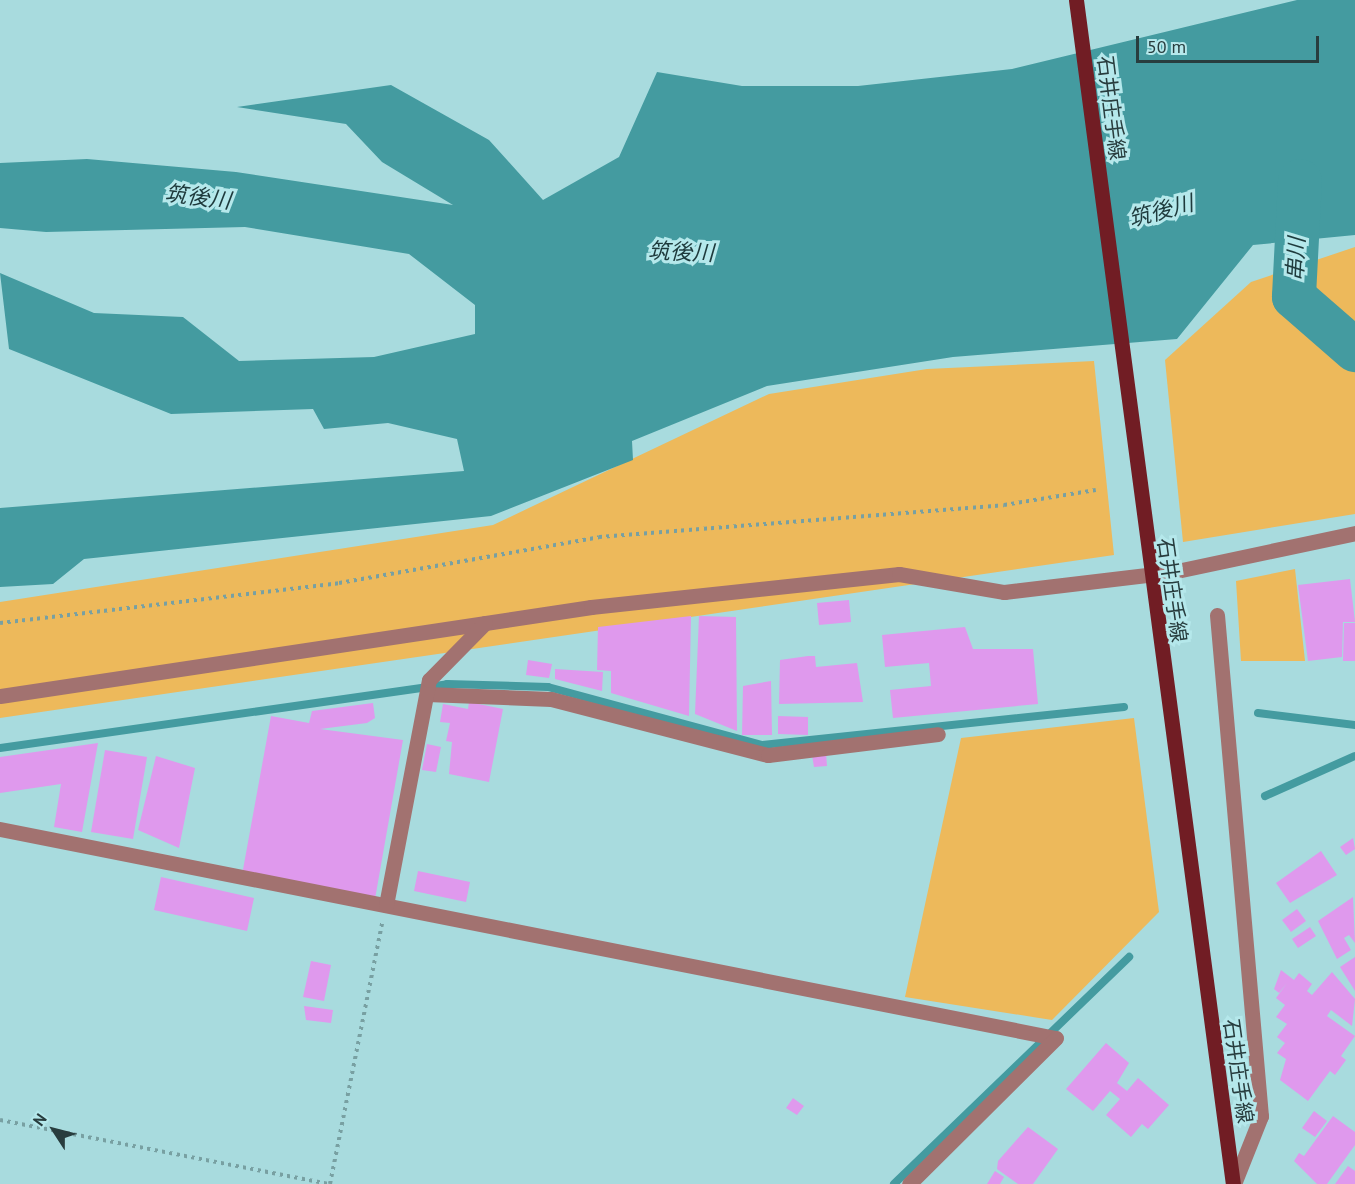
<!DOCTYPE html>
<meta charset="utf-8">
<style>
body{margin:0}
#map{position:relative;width:1355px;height:1184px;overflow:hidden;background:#a8dbde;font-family:"PT Sans","Noto Sans JP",sans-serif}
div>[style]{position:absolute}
.green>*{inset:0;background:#edb95b}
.water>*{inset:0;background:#449ba0}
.stream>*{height:8px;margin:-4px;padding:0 4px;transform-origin:4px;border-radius:4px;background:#449ba0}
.river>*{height:44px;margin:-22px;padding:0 22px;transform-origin:22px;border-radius:22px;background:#449ba0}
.building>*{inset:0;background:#df99ed}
.path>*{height:4px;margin-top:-2px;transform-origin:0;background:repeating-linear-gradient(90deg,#78a0a2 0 3px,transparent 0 7.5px)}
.minor>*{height:15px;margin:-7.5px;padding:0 7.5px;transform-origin:7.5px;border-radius:7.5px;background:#a27270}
.major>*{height:15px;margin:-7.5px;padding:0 7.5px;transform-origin:7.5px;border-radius:7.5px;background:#711d24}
span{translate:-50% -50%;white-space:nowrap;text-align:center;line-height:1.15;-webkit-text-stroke:6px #b5e8eb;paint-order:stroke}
.street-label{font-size:21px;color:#283d3e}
.water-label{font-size:22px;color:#1e3a3c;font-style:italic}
.north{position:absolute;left:24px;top:1100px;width:60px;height:60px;-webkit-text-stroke:4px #b5e8eb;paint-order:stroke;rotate:306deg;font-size:16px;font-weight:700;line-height:24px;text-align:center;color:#283d3e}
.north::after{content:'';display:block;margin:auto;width:21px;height:27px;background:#283d3e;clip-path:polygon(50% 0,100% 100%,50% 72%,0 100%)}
.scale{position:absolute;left:1136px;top:36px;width:183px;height:27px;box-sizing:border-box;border:3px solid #283d3e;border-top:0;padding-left:8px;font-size:18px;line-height:21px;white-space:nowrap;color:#283d3e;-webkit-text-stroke:4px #b5e8eb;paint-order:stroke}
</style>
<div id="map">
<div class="green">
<i style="clip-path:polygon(1355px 247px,1355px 514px,1183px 542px,1165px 360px,1251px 282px)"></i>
<i style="clip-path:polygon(1094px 361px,1114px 555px,0 718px,0 602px,493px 525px,769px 394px,927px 369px)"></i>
<i style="clip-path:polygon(1295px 569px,1305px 661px,1241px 661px,1236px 581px)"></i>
<i style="clip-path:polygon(1134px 718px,1159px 912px,1052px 1020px,905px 997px,961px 738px)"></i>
</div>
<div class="water">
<i style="clip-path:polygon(1297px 0,1355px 0,1355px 235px,1253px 245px,1177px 339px,953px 357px,767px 386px,632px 441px,633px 460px,491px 516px,84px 559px,53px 584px,0 587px,0 508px,464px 471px,457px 439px,388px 423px,324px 429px,313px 409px,171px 414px,9px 349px,0 273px,94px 313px,183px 317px,239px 361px,374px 357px,475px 334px,475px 305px,409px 254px,245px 227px,46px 232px,0 228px,0 163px,87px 159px,236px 172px,453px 205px,382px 162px,346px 124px,237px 107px,391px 85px,489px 140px,543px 200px,619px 157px,657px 72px,742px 86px,858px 86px,1012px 69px)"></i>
</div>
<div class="stream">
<i style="left:1258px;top:713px;width:98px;rotate:7.1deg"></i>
<i style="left:0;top:748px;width:452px;rotate:-8.1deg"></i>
<i style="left:447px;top:684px;width:101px;rotate:1.7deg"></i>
<i style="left:548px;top:687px;width:222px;rotate:15.2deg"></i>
<i style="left:762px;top:745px;width:364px;rotate:-6deg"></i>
<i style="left:1265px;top:796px;width:98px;rotate:-24deg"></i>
<i style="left:894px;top:1184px;width:327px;rotate:-44deg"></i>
</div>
<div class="river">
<i style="left:1300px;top:181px;width:116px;rotate:93deg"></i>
<i style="left:1294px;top:297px;width:81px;rotate:41deg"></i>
</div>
<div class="building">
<i style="clip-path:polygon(1350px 579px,1355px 622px,1343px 622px,1342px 657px,1308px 661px,1298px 585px)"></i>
<i style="clip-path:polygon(849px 600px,851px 622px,819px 625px,817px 603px)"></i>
<i style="clip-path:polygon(691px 616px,689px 716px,611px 693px,611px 671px,597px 670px,598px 627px)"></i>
<i style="clip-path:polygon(699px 616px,736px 617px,737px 731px,695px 714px)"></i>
<i style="clip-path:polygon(1344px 623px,1355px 623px,1355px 661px,1343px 661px)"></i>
<i style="clip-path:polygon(965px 627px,973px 649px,1033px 649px,1038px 704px,893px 718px,890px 690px,931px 686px,929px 663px,885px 667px,882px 635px)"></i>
<i style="clip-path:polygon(808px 656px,815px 656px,816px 667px,857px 663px,863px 702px,779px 704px,780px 660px)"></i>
<i style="clip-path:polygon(528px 660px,552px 664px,549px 678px,526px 675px)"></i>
<i style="clip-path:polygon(555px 669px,603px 672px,602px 691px,555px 679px)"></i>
<i style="clip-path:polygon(771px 681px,772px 735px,742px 735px,743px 686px)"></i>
<i style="clip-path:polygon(469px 702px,503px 709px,489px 782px,449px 774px,452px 742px,446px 741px,450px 723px,440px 722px,443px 704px,468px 709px)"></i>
<i style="clip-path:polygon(373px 703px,375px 718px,367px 723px,320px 729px,403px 740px,375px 899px,242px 875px,271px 716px,309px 723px,312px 711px)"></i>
<i style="clip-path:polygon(778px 716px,808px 717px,808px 735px,778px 734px)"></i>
<i style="clip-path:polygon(98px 743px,82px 832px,54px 827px,61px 784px,0 793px,0 757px)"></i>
<i style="clip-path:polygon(427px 744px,441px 747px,436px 772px,422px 770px)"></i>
<i style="clip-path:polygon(105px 750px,147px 757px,133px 839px,91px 832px)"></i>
<i style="clip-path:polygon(826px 753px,827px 766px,814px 767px,812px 755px)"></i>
<i style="clip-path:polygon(156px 756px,195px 768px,179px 848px,138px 830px)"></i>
<i style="clip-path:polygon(1353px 838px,1355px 849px,1346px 855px,1340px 847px)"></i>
<i style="clip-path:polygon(1321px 851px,1337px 875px,1290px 903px,1276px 883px)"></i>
<i style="clip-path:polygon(418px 871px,470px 882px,466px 902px,414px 891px)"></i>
<i style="clip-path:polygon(161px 877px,254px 898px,247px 931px,154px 910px)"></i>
<i style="clip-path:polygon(1353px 897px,1355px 943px,1349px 935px,1344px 938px,1351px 950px,1337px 959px,1318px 921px)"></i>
<i style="clip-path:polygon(1297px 909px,1306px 921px,1291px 932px,1282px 920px)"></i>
<i style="clip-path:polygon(1310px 927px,1316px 936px,1298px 948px,1292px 939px)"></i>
<i style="clip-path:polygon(1355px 957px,1355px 991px,1340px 967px)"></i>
<i style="clip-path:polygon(311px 961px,331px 965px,324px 1001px,303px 997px)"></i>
<i style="clip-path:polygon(1281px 970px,1294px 980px,1299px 973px,1312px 984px,1307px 991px,1312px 995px,1332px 972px,1355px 999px,1352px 1026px,1331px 1010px,1327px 1016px,1355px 1036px,1341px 1056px,1346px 1060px,1335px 1075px,1330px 1071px,1308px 1101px,1280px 1080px,1286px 1059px,1277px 1053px,1285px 1043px,1277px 1037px,1287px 1024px,1276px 1017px,1285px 1005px,1276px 998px,1287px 983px,1279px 993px,1274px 989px)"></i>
<i style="clip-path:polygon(304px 1006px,333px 1010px,331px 1023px,306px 1020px)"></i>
<i style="clip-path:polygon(1106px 1043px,1129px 1063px,1117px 1083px,1127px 1091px,1138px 1078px,1169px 1105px,1148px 1129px,1142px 1124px,1131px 1137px,1106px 1115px,1120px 1099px,1110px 1091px,1093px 1111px,1066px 1089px)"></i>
<i style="clip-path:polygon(793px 1098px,804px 1106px,797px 1115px,786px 1108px)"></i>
<i style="clip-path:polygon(1314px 1111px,1327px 1121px,1315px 1137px,1302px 1128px)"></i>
<i style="clip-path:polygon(1333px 1116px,1355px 1132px,1355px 1145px,1327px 1184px,1317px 1184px,1294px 1161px,1299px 1153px,1304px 1156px)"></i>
<i style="clip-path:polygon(1028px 1127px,1058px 1149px,1033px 1184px,1018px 1184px,997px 1169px,998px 1161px)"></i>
<i style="clip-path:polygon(1348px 1166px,1355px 1171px,1355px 1184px,1335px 1184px)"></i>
<i style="clip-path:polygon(995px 1171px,1004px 1177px,1000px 1184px,987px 1184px)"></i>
</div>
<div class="path">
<i style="left:0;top:623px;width:341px;rotate:-6.7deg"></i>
<i style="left:339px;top:583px;width:264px;rotate:-10deg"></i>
<i style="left:599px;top:537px;width:406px;rotate:-4.5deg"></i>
<i style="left:1004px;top:505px;width:93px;rotate:-9.3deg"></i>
<i style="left:0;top:1120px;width:335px;rotate:11deg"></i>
<i style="left:330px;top:1184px;width:266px;rotate:-78.7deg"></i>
</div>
<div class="minor">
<i style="left:1217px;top:615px;width:503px;rotate:84.98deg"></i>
<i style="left:1261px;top:1116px;width:73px;rotate:111.7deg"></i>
<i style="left:427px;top:694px;width:124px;rotate:2.3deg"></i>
<i style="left:551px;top:699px;width:224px;rotate:14.5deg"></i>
<i style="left:768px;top:755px;width:171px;rotate:-7deg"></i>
<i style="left:0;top:696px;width:598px;rotate:-8.56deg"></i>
<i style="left:591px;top:607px;width:310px;rotate:-6.1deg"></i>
<i style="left:899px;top:574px;width:107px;rotate:9.7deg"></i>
<i style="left:1004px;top:592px;width:169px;rotate:-6.8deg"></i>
<i style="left:1172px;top:572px;width:187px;rotate:-12deg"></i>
<i style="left:0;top:829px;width:1076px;rotate:11.2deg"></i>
<i style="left:1056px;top:1038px;width:207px;rotate:135.2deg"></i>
<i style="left:386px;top:905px;width:229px;rotate:-79.2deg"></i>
<i style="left:429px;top:680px;width:80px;rotate:-45.5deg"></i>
</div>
<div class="major">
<i style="left:1076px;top:0;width:1194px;rotate:82.45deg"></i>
</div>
<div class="street-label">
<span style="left:1111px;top:108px;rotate:83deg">石井庄手線</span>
<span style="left:1172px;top:590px;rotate:82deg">石井庄手線</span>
<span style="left:1238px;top:1071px;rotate:82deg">石井庄手線</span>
</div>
<div class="water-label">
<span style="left:198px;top:197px;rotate:7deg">筑後川</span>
<span style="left:1161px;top:211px;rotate:-15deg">筑後川</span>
<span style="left:681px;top:252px;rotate:2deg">筑後川</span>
<span style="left:1296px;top:259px;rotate:-87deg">串川</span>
</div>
<div class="north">N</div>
<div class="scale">50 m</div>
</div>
